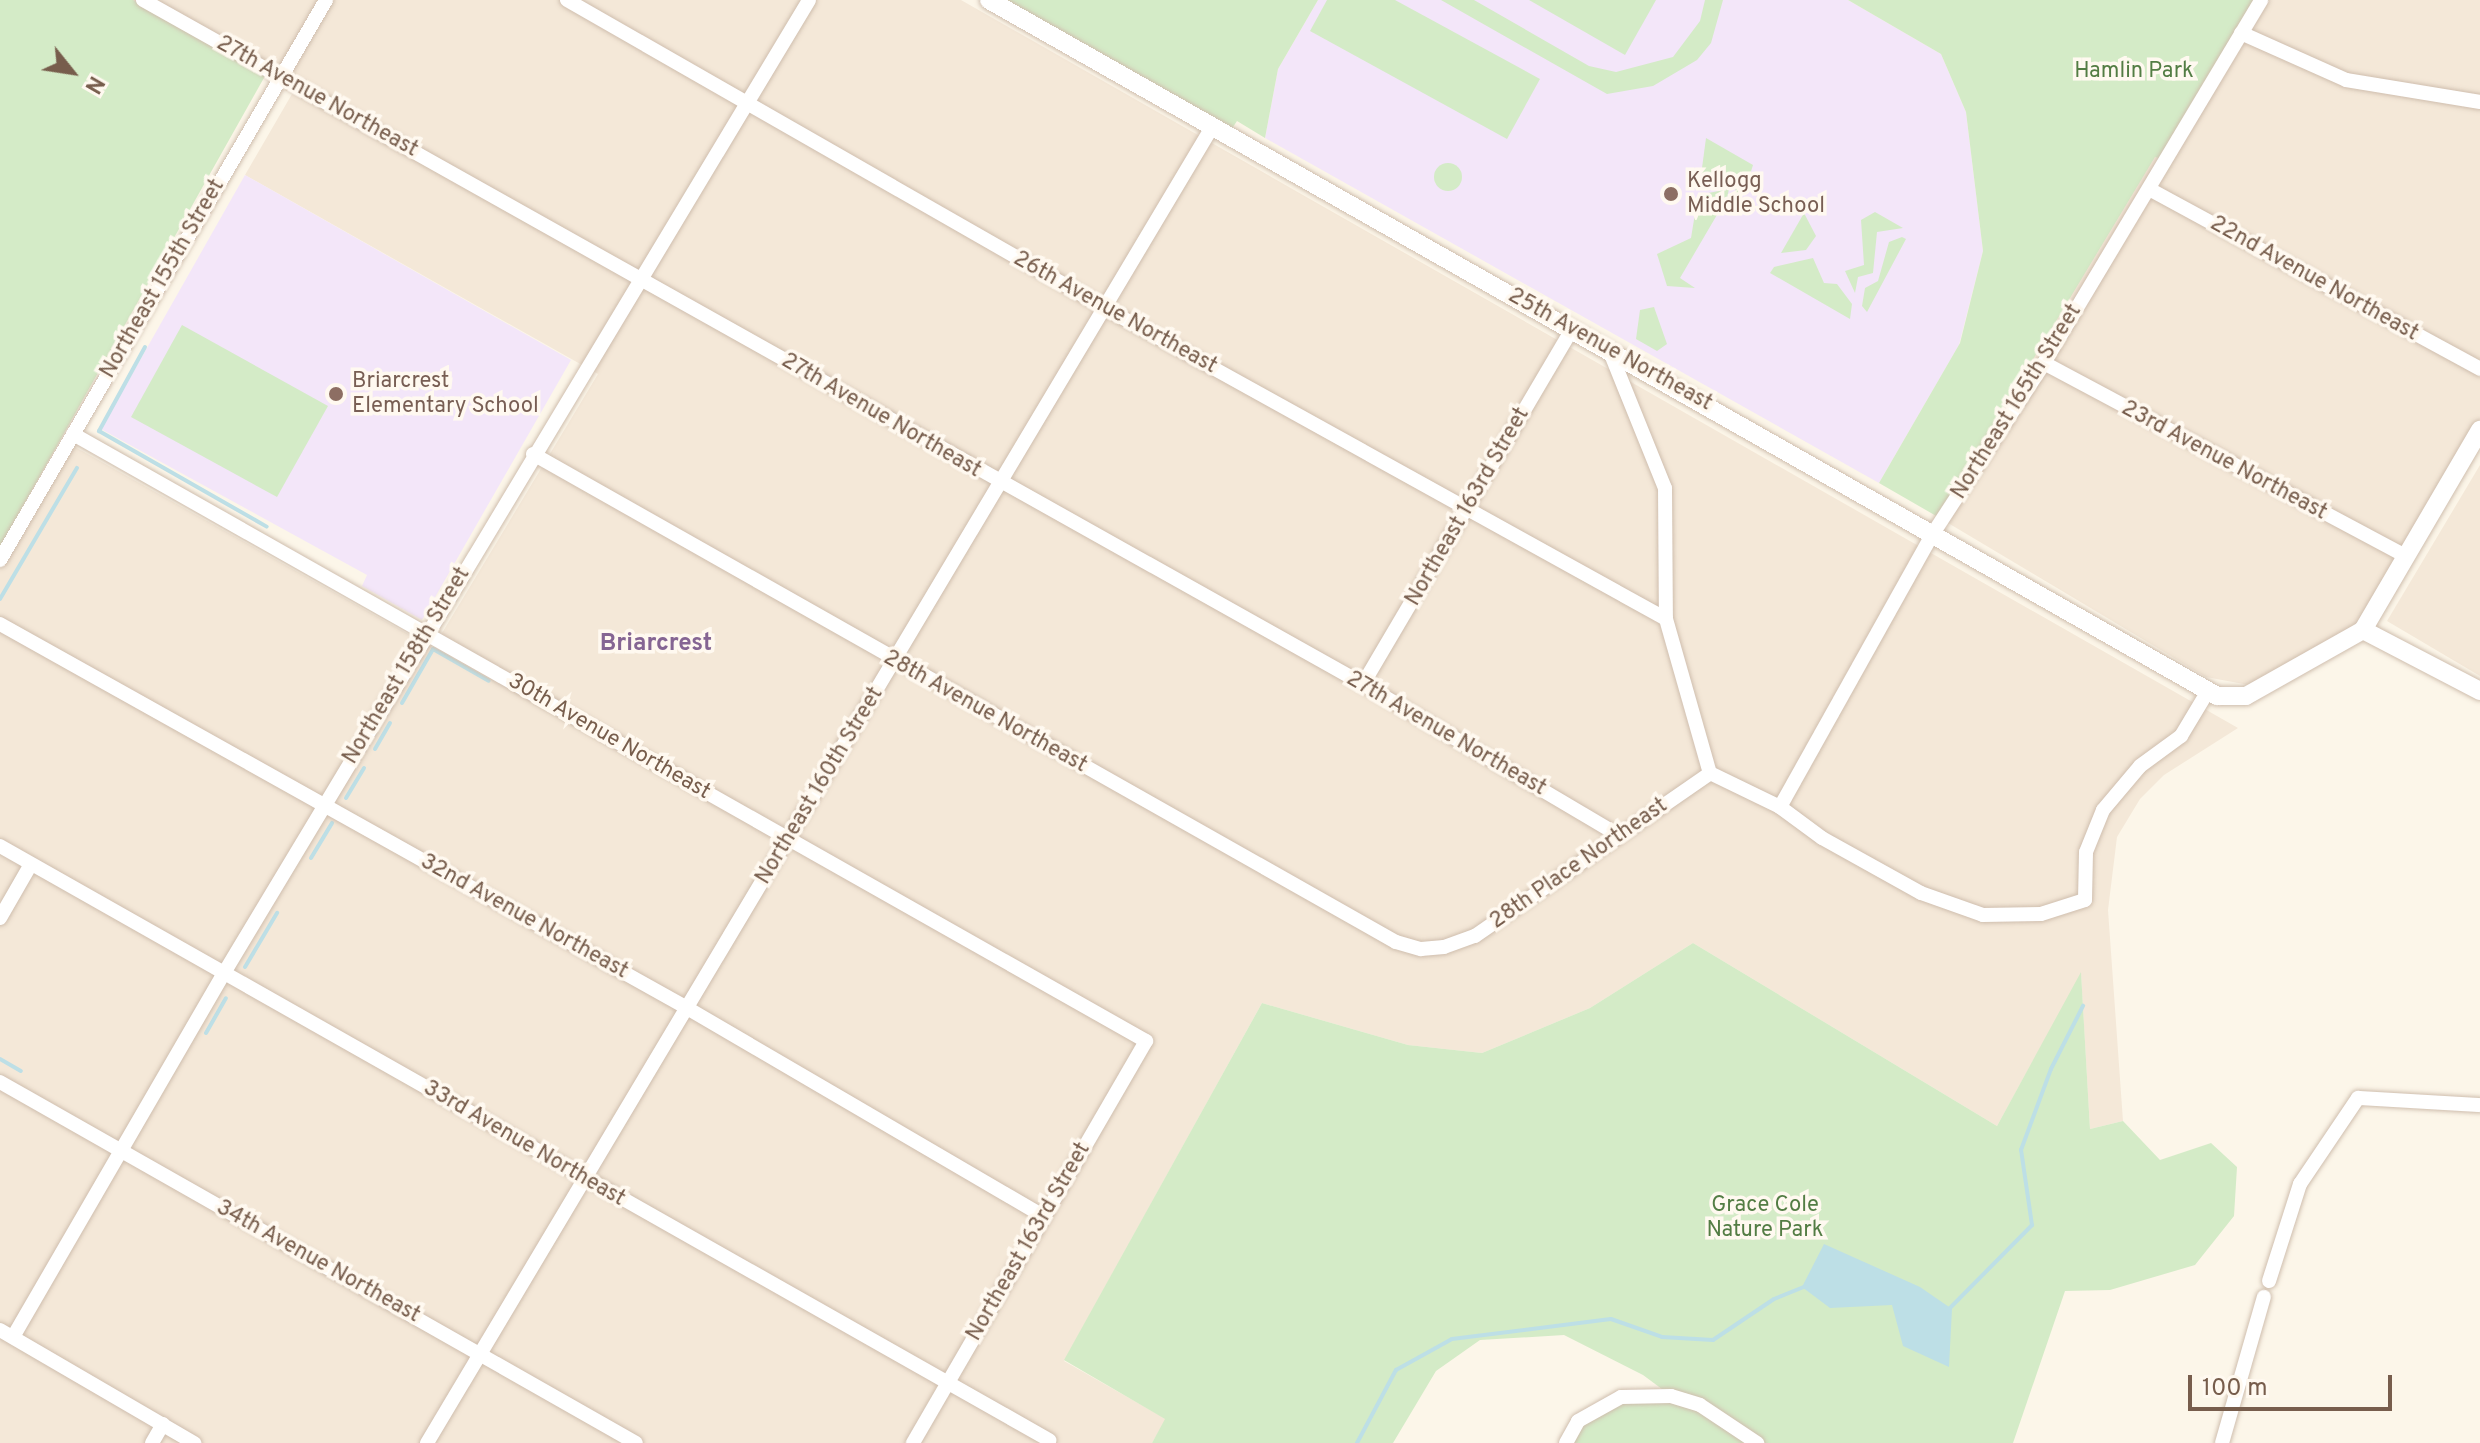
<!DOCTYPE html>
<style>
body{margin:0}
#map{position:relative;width:2480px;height:1443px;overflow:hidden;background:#fcf6e9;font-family:Overpass,sans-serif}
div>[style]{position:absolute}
.residential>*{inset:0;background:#f4e8d8}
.education>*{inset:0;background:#f3e6f9}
.green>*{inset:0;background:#d4ebc7}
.round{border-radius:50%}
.water>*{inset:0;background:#bddfe6}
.stream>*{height:4px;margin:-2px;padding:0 2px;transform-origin:2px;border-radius:2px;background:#bddfe6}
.roads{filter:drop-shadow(0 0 2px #cfbeae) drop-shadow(0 0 2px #cfbeae)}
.minor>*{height:14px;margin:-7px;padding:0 7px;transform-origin:7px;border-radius:7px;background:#fff}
.tertiary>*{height:18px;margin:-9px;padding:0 9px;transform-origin:9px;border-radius:9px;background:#fff}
.dots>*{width:22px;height:22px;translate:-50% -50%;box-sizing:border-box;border:4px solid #fff9f0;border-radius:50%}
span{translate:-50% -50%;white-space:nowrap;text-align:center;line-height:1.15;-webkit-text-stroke:7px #fff9f0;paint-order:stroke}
.park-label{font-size:22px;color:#537d44}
.street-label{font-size:22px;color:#775d4c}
.education-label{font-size:22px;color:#785e54}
.left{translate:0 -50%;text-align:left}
.neighbourhood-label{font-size:24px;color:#856593;font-weight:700}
.north{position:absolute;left:32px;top:32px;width:80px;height:80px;-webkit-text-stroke:6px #fff9f0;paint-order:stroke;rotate:120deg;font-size:22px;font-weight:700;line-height:32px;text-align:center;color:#775d4c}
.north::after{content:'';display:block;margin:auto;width:28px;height:36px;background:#775d4c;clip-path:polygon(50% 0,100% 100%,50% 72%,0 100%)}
.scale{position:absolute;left:2188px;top:1375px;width:204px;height:36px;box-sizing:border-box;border:4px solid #775d4c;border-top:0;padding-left:10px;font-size:24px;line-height:28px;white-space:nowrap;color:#775d4c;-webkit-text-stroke:6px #fff9f0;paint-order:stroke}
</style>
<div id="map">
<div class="residential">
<i style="clip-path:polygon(131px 0,961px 0,2238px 728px,2164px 775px,2140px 799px,2117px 837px,2108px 910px,2123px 1121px,2090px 1129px,2081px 974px,1997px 1126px,1693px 943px,1590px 1008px,1482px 1053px,1408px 1045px,1262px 1003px,1064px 1361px,1166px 1419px,1152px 1443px,0 1443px,0 560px,68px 443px,433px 648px,598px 374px,245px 175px,292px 94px)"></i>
<i style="clip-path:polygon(2244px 0,2480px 0,2480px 419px,2357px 624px,2249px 685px,2206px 677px,1938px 517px)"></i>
<i style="clip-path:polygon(2480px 465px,2480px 676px,2387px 621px)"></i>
</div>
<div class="education">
<i style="clip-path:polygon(1318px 0,1848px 0,1941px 54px,1966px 112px,1983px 251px,1959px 345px,1879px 483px,1265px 138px,1278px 69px)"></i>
<i style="clip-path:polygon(245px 175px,571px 360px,422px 620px,362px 586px,367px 575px,101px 429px)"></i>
</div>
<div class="green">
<i style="clip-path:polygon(0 0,133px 0,265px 76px,0 547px)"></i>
<i style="clip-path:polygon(1002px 0,1318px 0,1278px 69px,1265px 138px,1237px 121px,1227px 136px)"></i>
<i style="clip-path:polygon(1327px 0,1395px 0,1540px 79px,1507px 139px,1310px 31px)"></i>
<i style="clip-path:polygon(1441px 0,1474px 0,1589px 66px,1616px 72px,1673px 57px,1700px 21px,1705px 0,1723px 0,1711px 43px,1697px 60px,1653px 86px,1607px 94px)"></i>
<i style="clip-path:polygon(1529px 0,1656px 0,1625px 55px)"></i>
<i style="clip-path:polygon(1848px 0,2261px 0,2167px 160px,2155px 157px,1938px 517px,1879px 483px,1960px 343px,1983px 251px,1966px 112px,1941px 54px)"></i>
<i style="clip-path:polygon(1706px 138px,1753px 165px,1749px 178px,1700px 183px)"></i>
<i class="round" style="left:1434px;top:163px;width:28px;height:28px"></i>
<i style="clip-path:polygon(1743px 186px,1736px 215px,1721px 208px,1680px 278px,1695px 288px,1667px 286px,1657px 254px,1691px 238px,1698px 195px,1729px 189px,1725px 207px,1731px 210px,1736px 187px)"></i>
<i style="clip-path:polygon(1875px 212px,1903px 228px,1877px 232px,1873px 273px,1858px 277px,1855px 293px,1845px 271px,1864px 265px,1861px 220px)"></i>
<i style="clip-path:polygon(1804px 213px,1816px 236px,1806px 250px,1781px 253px)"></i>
<i style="clip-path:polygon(1902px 237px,1906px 239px,1867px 312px,1862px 306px,1865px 288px,1878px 281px,1889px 242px)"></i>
<i style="clip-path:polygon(1813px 258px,1824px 283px,1837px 284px,1852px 304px,1850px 319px,1770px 273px,1774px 267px)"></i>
<i style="clip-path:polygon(1654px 307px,1667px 344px,1657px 351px,1636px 339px,1640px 310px)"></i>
<i style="clip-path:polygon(182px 325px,328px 406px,277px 497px,131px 417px)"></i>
<i style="clip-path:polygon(1693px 943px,1997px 1126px,2081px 972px,2090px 1129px,2123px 1121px,2160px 1160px,2211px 1143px,2237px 1167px,2234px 1216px,2195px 1265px,2110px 1290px,2065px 1291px,2013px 1443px,1566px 1443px,1578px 1421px,1621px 1397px,1670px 1395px,1643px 1375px,1564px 1335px,1480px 1340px,1436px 1371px,1393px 1443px,1152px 1443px,1165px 1419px,1064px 1360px,1262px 1003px,1408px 1045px,1482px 1053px,1590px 1008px)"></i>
</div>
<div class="water">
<i style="clip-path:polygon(1824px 1244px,1920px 1287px,1952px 1309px,1949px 1367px,1903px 1346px,1892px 1305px,1830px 1308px,1802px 1287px)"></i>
</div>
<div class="stream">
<i style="left:145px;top:347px;width:96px;rotate:118.7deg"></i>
<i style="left:99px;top:431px;width:193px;rotate:29.7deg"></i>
<i style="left:0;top:599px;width:152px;rotate:-59.6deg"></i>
<i style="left:402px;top:703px;width:62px;rotate:-60.1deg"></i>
<i style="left:433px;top:649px;width:64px;rotate:29.7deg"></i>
<i style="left:375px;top:749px;width:30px;rotate:-60deg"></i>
<i style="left:346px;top:798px;width:35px;rotate:-59deg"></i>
<i style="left:311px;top:858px;width:41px;rotate:-59deg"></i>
<i style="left:245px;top:967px;width:63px;rotate:-59.3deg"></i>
<i style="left:206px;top:1033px;width:40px;rotate:-60.3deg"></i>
<i style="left:0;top:1059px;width:24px;rotate:30deg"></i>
<i style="left:1947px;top:1311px;width:121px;rotate:-45.3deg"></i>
<i style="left:2032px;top:1225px;width:76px;rotate:-98.3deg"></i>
<i style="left:2021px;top:1150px;width:86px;rotate:-69.7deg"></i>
<i style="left:2051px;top:1069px;width:71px;rotate:-63.1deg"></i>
<i style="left:1357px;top:1443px;width:83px;rotate:-61.9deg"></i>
<i style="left:1396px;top:1370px;width:64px;rotate:-29deg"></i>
<i style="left:1452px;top:1339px;width:160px;rotate:-7.2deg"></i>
<i style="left:1611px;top:1319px;width:54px;rotate:19.4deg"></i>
<i style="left:1662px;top:1337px;width:51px;rotate:3.4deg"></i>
<i style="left:1713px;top:1340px;width:73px;rotate:-33.9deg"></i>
<i style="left:1774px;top:1299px;width:32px;rotate:-22deg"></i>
</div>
<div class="roads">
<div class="minor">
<i style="left:143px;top:0;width:1399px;rotate:29.28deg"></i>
<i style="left:1363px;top:684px;width:296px;rotate:30.6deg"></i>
<i style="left:567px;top:0;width:638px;rotate:29.78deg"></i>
<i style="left:1121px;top:317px;width:623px;rotate:28.99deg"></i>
<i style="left:2241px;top:33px;width:115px;rotate:24.1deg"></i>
<i style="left:2346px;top:80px;width:136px;rotate:9.3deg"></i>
<i style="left:2149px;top:189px;width:377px;rotate:28.5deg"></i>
<i style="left:1610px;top:352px;width:147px;rotate:68deg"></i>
<i style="left:1665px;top:488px;width:131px;rotate:89.6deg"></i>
<i style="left:1666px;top:619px;width:160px;rotate:74.1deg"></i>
<i style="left:2044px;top:363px;width:409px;rotate:28.1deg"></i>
<i style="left:73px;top:434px;width:1233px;rotate:29.5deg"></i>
<i style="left:1146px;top:1041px;width:465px;rotate:120.1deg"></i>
<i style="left:533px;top:454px;width:991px;rotate:29.49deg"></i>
<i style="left:1396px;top:942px;width:26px;rotate:16deg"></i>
<i style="left:1421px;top:949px;width:23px;rotate:-5deg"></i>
<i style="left:1444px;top:947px;width:33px;rotate:-20deg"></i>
<i style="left:1475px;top:936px;width:286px;rotate:-34.7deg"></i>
<i style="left:0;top:560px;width:648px;rotate:-59.79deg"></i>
<i style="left:0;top:624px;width:787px;rotate:29.2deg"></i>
<i style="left:687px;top:1008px;width:414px;rotate:30.3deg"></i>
<i style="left:1363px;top:684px;width:412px;rotate:-59.5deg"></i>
<i style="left:1710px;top:773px;width:78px;rotate:25.9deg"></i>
<i style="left:1780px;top:807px;width:52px;rotate:36.4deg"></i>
<i style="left:1822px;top:838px;width:113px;rotate:29.1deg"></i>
<i style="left:1921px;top:893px;width:66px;rotate:19.5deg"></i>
<i style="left:1983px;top:915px;width:58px;rotate:-1deg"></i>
<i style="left:2041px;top:914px;width:46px;rotate:-17.7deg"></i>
<i style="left:2085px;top:900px;width:48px;rotate:-88.8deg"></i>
<i style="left:2086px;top:852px;width:45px;rotate:-68deg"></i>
<i style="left:2103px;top:810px;width:57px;rotate:-49.9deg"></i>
<i style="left:2140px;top:766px;width:51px;rotate:-36.2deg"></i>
<i style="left:2181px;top:736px;width:52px;rotate:-59deg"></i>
<i style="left:1780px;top:807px;width:315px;rotate:-60.8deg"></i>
<i style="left:1934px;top:532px;width:202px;rotate:-56.9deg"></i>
<i style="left:2044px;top:363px;width:423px;rotate:-59.1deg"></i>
<i style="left:0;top:846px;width:1206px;rotate:29.52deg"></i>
<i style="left:0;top:918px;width:62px;rotate:-60.1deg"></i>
<i style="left:0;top:1082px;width:731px;rotate:29.58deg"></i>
<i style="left:2269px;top:1281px;width:102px;rotate:-72.3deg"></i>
<i style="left:2300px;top:1184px;width:104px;rotate:-56deg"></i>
<i style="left:2358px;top:1098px;width:122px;rotate:3.3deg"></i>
<i style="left:0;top:1330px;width:225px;rotate:30.2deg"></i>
<i style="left:13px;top:1337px;width:421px;rotate:-59.9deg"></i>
<i style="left:224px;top:973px;width:1135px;rotate:-58.98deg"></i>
<i style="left:152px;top:1443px;width:22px;rotate:-60deg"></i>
<i style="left:427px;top:1443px;width:1532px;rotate:-59.18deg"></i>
<i style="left:1566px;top:1443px;width:25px;rotate:-61deg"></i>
<i style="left:1578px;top:1421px;width:49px;rotate:-29.2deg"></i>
<i style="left:1621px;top:1397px;width:50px;rotate:-1.1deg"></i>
<i style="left:1671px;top:1396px;width:30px;rotate:17deg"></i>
<i style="left:1700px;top:1405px;width:69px;rotate:33.7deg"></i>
<i style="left:2222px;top:1443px;width:152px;rotate:-74deg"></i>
</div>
<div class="tertiary">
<i style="left:989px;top:0;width:1412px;rotate:29.54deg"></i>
<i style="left:2217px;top:696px;width:29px"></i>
<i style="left:2246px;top:696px;width:134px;rotate:-29.4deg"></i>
<i style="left:2363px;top:630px;width:232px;rotate:-59.7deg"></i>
<i style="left:2363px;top:630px;width:132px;rotate:27.5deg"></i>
</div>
</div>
<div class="dots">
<i style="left:1671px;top:194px;background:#8d6e63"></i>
<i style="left:336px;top:394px;background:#8d6e63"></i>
</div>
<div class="park-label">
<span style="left:2134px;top:72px">Hamlin Park</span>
<span style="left:1765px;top:1218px">Grace Cole<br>Nature Park</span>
</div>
<div class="street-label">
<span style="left:317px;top:97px;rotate:29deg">27th Avenue Northeast</span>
<span style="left:163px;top:279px;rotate:-60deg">Northeast 155th Street</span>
<span style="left:2314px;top:279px;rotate:29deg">22nd Avenue Northeast</span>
<span style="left:1115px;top:313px;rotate:29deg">26th Avenue Northeast</span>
<span style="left:1610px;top:350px;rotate:29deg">25th Avenue Northeast</span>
<span style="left:2017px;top:402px;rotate:-58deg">Northeast 165th Street</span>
<span style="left:881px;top:416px;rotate:30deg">27th Avenue Northeast</span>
<span style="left:2224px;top:461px;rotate:28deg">23rd Avenue Northeast</span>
<span style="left:1468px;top:507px;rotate:-60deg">Northeast 163rd Street</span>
<span style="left:407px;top:666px;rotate:-59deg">Northeast 158th Street</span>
<span style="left:985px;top:712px;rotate:29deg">28th Avenue Northeast</span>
<span style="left:1446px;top:734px;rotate:30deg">27th Avenue Northeast</span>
<span style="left:609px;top:737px;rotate:30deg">30th Avenue Northeast</span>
<span style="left:820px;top:786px;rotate:-59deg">Northeast 160th Street</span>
<span style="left:1579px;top:864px;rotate:-35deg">28th Place Northeast</span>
<span style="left:524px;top:917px;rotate:29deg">32nd Avenue Northeast</span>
<span style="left:524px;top:1144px;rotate:30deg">33rd Avenue Northeast</span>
<span style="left:1029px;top:1242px;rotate:-60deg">Northeast 163rd Street</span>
<span style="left:318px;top:1262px;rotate:29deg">34th Avenue Northeast</span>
</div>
<div class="education-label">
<span class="left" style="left:1687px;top:194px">Kellogg<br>Middle School</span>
<span class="left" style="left:352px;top:394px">Briarcrest<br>Elementary School</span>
</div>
<div class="neighbourhood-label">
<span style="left:656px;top:645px">Briarcrest</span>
</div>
<div class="north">N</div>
<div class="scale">100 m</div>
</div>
